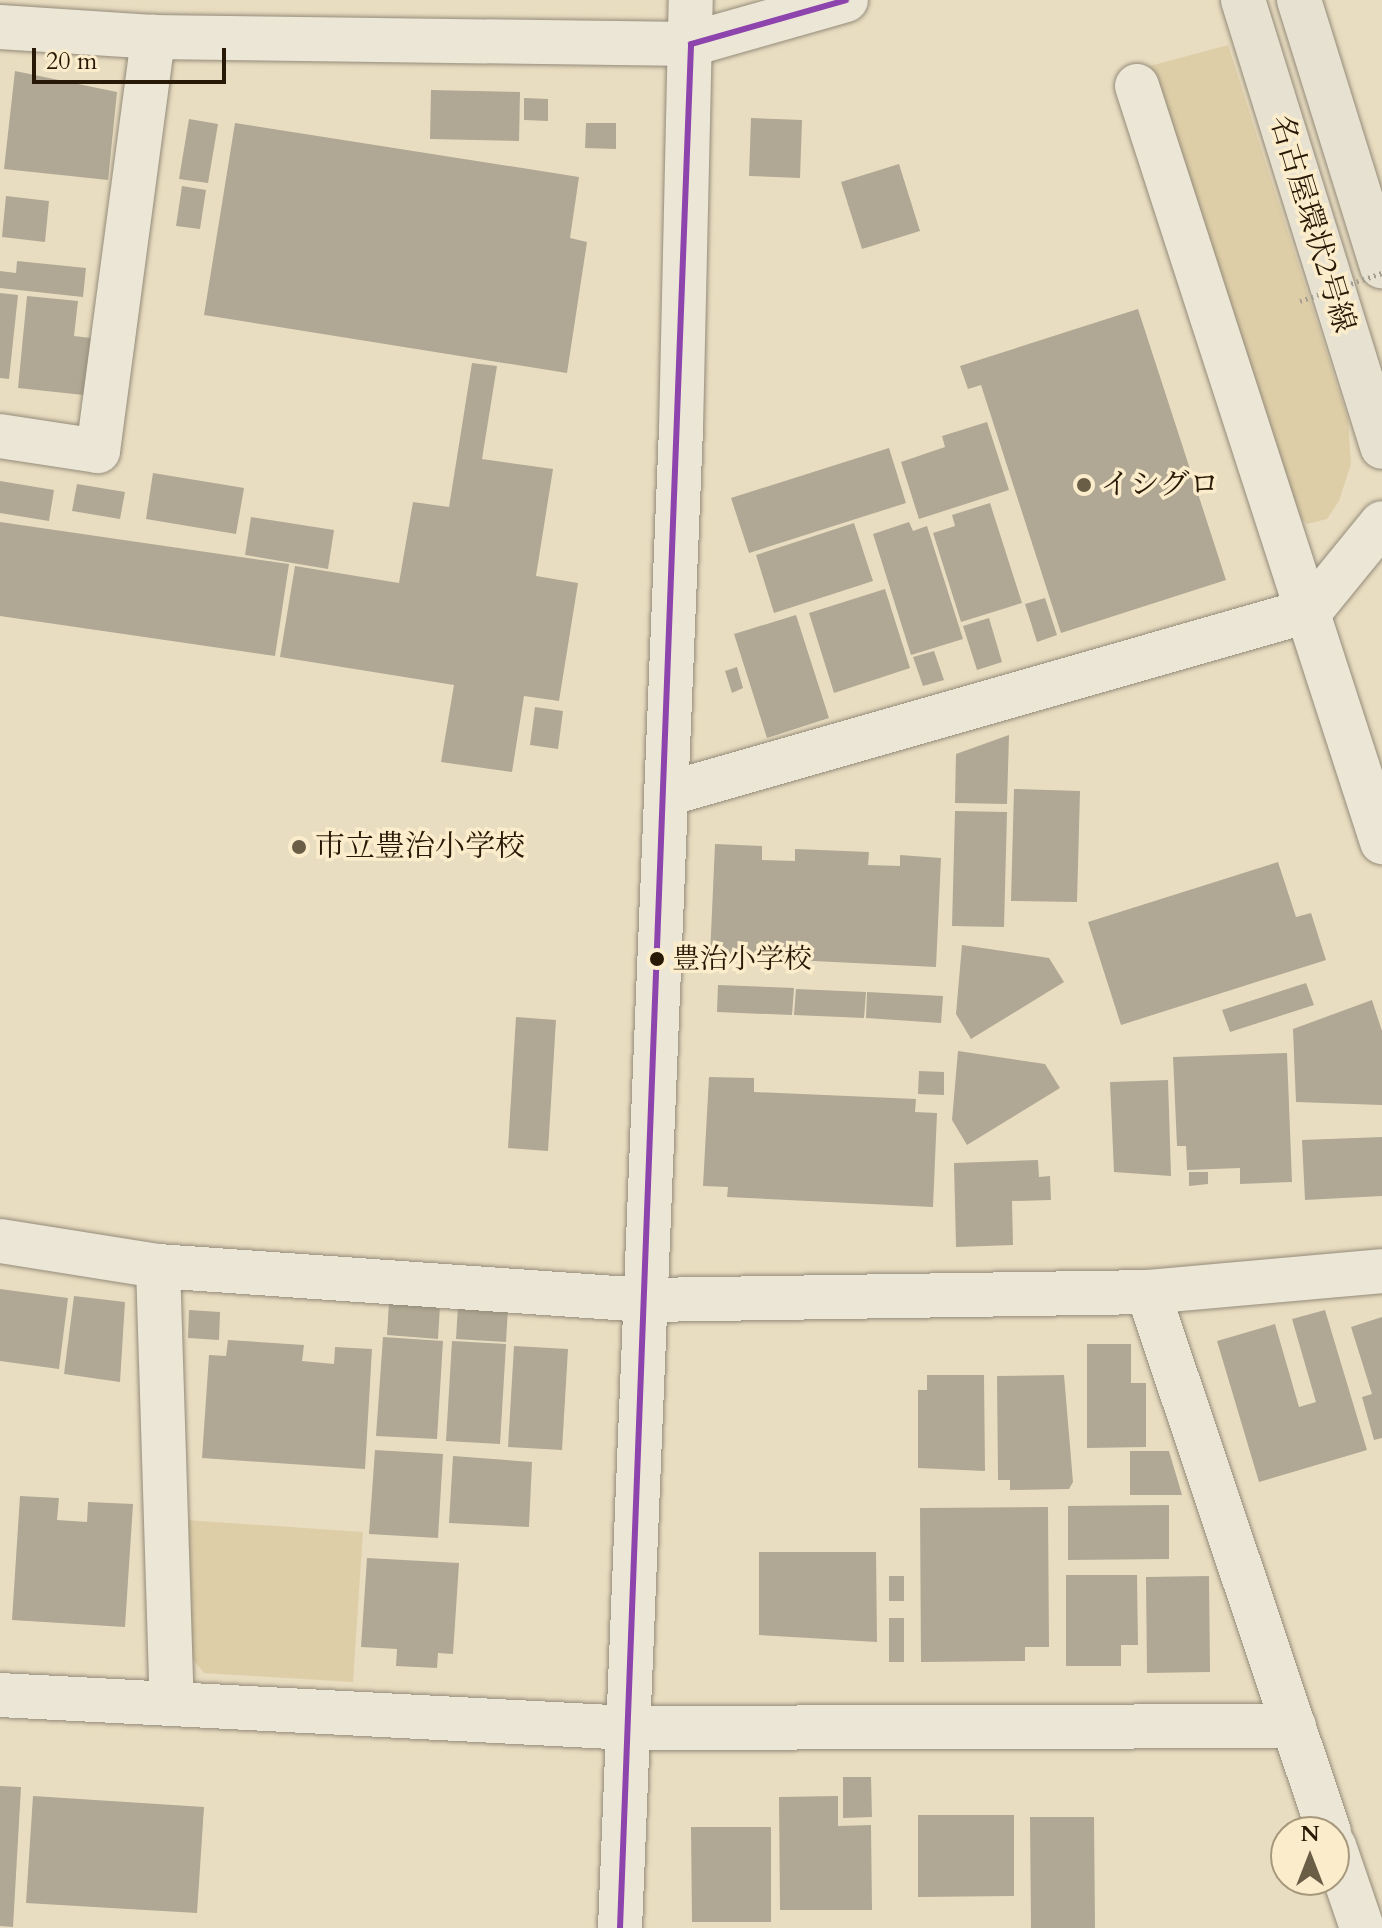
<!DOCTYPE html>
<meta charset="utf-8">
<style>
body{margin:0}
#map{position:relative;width:1382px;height:1928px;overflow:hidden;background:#e9ddc1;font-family:Cardo,"Noto Serif JP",serif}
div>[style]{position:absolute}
.green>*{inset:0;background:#decea8}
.building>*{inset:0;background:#b0a894}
.roads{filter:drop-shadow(0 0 2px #948b79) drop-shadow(0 0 2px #948b79)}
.minor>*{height:44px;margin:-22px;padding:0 22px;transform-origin:22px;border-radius:22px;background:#ece6d7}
.highway>*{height:44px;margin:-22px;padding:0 22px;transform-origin:22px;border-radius:22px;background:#e7e1d1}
.path-bridge>*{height:5px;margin-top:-2.5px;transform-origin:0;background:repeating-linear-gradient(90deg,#a49e92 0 2px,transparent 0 6px)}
.bus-1>*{height:6px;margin:-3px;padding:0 3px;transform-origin:3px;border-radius:3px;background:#8e44ad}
.dots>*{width:22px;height:22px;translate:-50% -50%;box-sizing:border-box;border:4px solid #fbedcc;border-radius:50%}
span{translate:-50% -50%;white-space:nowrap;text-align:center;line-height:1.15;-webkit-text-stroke:7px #fbedcc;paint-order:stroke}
.bus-label{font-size:28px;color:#271905}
.left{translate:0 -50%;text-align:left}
.street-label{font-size:30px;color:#271905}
.poi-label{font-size:30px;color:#271905}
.north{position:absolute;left:1270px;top:1816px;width:80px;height:80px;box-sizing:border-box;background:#fbedcc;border:2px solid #a6987c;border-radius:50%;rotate:0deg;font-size:22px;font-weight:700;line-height:32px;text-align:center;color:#271905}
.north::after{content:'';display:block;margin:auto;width:28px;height:36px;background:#6b5e47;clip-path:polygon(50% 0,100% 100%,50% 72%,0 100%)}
.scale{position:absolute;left:32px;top:48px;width:194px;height:36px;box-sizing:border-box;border:4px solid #271905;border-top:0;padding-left:10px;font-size:24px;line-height:28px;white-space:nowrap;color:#271905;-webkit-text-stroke:6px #fbedcc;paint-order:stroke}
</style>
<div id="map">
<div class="green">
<i style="clip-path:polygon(1228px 45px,1348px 419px,1351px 464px,1339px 501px,1327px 519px,1307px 524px,1290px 508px,1150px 66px)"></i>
<i style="clip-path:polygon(186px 1520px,363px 1532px,353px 1682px,204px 1673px,189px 1655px)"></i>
</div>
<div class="building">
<i style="clip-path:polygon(15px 71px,117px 92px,108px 180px,4px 169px)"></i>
<i style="clip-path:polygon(431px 90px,520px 92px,519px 141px,430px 139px)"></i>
<i style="clip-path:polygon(524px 98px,548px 99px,548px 121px,524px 120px)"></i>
<i style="clip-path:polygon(751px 118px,802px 120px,800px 178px,749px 176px)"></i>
<i style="clip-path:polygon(189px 119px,218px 124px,208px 183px,179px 179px)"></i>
<i style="clip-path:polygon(235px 123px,579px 177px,570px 238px,587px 242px,567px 373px,204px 315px)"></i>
<i style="clip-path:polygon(586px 123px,616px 123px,616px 149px,585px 148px)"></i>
<i style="clip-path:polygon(899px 164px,920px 231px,862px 249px,841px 182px)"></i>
<i style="clip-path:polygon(182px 186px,206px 190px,200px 229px,176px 226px)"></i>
<i style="clip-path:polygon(6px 196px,49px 201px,45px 242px,2px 237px)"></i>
<i style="clip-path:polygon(17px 261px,86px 268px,83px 297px,0 288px,0 271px,16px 273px)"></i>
<i style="clip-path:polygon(0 293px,18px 295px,9px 379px,0 378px)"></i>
<i style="clip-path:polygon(27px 296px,78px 301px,74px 336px,99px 339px,93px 396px,18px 388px)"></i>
<i style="clip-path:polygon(1138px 309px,1226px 580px,1061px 633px,981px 385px,968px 389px,960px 366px)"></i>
<i style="clip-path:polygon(472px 363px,497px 366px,482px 459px,553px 469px,536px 576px,578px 583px,559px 701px,524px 696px,512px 772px,441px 762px,454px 685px,280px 657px,295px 566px,399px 583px,413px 502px,449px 507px)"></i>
<i style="clip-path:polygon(987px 422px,1009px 490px,919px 519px,901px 462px,945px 447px,942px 436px)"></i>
<i style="clip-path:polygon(889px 448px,906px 503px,749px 553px,731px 498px)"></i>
<i style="clip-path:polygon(153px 473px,244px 488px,236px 534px,146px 519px)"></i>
<i style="clip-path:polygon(0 481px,54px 490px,49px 521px,0 513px)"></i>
<i style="clip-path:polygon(77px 484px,125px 492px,120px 519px,72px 511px)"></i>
<i style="clip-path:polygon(990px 503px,1022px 603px,961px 622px,933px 533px,955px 526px,952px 515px)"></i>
<i style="clip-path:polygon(251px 517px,334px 530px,328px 569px,245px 555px)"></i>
<i style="clip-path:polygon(0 522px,289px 564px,275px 656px,0 616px)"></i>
<i style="clip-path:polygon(909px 522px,913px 531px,927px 526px,963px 639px,911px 655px,873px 534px)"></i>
<i style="clip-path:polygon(854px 523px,873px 581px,774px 613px,756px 555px)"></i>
<i style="clip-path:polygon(885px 589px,910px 668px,834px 693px,809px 613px)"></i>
<i style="clip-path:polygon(1045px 598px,1057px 635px,1037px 642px,1025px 604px)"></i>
<i style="clip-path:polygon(796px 615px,829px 718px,767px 738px,734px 634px)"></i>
<i style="clip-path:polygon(989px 618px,1002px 662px,977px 670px,963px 626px)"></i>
<i style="clip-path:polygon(934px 651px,944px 680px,923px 686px,913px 657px)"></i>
<i style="clip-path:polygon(737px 667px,743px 688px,732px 693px,725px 671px)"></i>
<i style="clip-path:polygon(535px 707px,563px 711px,558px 749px,530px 745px)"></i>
<i style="clip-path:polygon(1009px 735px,1007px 804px,955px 803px,956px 754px)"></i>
<i style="clip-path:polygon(1014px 789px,1080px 791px,1077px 902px,1011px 901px)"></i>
<i style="clip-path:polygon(955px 811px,1007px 812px,1004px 927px,952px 926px)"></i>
<i style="clip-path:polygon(715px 844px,762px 846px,762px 860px,795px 861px,795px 849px,869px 852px,868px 865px,900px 866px,900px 855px,941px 858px,936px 967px,710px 956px)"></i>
<i style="clip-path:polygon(1278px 862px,1296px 917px,1311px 913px,1326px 960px,1121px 1025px,1088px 922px)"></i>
<i style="clip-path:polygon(962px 945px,1049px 958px,1064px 982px,971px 1039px,956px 1014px)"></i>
<i style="clip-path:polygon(1306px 983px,1314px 1005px,1230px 1032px,1222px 1010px)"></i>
<i style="clip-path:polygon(718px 985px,794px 988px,792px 1015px,717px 1012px)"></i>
<i style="clip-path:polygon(796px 989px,866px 992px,864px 1018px,794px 1015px)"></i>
<i style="clip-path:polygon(867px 992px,943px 996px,941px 1023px,866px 1018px)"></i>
<i style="clip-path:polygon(1372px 1000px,1382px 1031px,1382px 1105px,1296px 1102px,1293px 1029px)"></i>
<i style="clip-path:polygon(516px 1017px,556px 1020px,548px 1151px,508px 1148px)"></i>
<i style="clip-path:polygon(958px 1051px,1045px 1064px,1060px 1088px,967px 1145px,952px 1120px)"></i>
<i style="clip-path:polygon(1287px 1053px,1292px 1182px,1240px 1184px,1240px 1168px,1187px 1170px,1186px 1146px,1177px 1146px,1173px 1057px)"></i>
<i style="clip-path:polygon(919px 1071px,944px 1072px,944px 1095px,918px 1094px)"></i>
<i style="clip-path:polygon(709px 1077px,754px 1078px,754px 1092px,916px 1099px,915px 1112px,937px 1113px,933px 1207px,727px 1197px,728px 1187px,703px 1186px)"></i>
<i style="clip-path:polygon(1168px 1080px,1171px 1176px,1114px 1172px,1110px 1082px)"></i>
<i style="clip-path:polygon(1382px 1137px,1382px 1196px,1305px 1200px,1302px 1140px)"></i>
<i style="clip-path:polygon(1038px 1160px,1039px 1177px,1050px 1176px,1051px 1200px,1012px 1201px,1013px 1245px,956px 1247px,954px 1163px)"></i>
<i style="clip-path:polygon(1189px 1172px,1208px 1172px,1208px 1184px,1189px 1186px)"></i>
<i style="clip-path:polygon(0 1289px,68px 1298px,59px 1369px,0 1361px)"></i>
<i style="clip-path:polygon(74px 1296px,125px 1302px,120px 1382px,64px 1374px)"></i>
<i style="clip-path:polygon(389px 1302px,440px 1305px,438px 1339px,387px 1335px)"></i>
<i style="clip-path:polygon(458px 1305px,508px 1308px,506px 1342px,456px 1339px)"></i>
<i style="clip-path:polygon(189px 1310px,220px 1312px,219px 1340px,188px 1338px)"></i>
<i style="clip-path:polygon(1325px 1310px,1367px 1450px,1259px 1482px,1217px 1341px,1275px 1324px,1299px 1407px,1316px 1402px,1292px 1319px)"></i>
<i style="clip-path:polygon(1382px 1317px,1382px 1438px,1374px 1440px,1362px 1397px,1372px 1394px,1351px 1327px)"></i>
<i style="clip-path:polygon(383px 1337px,443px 1341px,437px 1439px,376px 1436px)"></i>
<i style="clip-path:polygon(228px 1340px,304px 1345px,302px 1361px,334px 1364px,335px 1347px,372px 1349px,365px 1469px,202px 1458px,209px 1355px,226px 1356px)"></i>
<i style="clip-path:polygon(452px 1341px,506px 1344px,500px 1444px,446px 1441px)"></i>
<i style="clip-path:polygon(1087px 1344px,1131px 1344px,1131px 1383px,1146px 1383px,1146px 1447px,1087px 1448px)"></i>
<i style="clip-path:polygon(514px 1346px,568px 1349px,562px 1450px,508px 1447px)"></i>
<i style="clip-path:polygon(927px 1375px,984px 1375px,985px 1471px,918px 1468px,918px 1390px,927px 1390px)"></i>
<i style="clip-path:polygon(1064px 1375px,1073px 1482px,1069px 1489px,1010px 1490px,1010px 1480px,998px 1480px,997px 1376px)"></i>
<i style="clip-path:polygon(375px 1450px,443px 1454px,438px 1538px,369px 1534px)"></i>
<i style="clip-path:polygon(1130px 1451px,1169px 1451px,1182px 1495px,1130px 1495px)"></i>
<i style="clip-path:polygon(453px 1456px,532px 1462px,529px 1527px,449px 1523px)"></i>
<i style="clip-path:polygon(20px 1496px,59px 1498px,57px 1520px,87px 1522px,88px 1502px,133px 1504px,125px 1627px,12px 1620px)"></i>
<i style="clip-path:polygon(1169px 1505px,1169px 1559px,1068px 1560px,1068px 1506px)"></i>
<i style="clip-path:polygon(1048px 1507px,1049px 1647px,1025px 1647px,1025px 1661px,921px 1662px,920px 1508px)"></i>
<i style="clip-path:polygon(759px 1552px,876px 1552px,877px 1642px,759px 1635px)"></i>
<i style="clip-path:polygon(367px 1558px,459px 1563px,453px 1654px,438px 1653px,437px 1668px,396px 1666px,397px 1649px,361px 1647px)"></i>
<i style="clip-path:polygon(1066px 1575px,1137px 1575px,1138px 1645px,1121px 1645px,1121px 1666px,1066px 1666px)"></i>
<i style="clip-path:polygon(889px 1576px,904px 1576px,904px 1601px,889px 1601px)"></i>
<i style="clip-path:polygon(1209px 1576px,1210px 1672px,1147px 1673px,1146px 1577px)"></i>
<i style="clip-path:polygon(889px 1618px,904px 1618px,904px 1662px,889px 1662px)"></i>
<i style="clip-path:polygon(843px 1777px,871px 1777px,872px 1817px,843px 1818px)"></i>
<i style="clip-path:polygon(0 1786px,21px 1787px,13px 1927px,0 1926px)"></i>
<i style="clip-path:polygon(33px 1796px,204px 1807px,197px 1913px,26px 1903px)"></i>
<i style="clip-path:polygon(838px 1796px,838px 1826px,871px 1825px,872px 1910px,780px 1910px,779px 1797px)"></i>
<i style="clip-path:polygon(918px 1815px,1014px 1815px,1014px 1896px,918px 1897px)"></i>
<i style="clip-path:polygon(1030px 1817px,1094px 1817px,1095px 1928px,1031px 1928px)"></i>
<i style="clip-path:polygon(691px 1827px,771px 1827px,771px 1922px,692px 1922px)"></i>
</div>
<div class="roads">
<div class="minor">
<i style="left:0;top:27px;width:153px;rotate:3.7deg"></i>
<i style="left:153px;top:37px;width:538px;rotate:0.75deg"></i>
<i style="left:691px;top:44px;width:161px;rotate:-15.8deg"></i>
<i style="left:1137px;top:86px;width:795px;rotate:72.04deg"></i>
<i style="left:0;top:436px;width:99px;rotate:8.7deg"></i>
<i style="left:98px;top:451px;width:418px;rotate:-82.4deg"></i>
<i style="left:667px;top:794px;width:670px;rotate:-15.95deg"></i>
<i style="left:1311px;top:610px;width:112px;rotate:-50.8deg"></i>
<i style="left:0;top:1241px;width:160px;rotate:9deg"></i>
<i style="left:158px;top:1266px;width:490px;rotate:4deg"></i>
<i style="left:647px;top:1300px;width:501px;rotate:-0.91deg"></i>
<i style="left:1148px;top:1292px;width:235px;rotate:-5.1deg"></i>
<i style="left:158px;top:1266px;width:438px;rotate:88.2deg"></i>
<i style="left:1148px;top:1292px;width:570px;rotate:71.47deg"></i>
<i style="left:0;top:1695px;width:630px;rotate:3deg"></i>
<i style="left:629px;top:1728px;width:665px;rotate:-0.17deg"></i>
<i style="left:1334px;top:1846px;width:87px;rotate:71.1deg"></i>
<i style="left:620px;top:1928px;width:1500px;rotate:-87.67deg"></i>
<i style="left:681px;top:429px;width:429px;rotate:-88.7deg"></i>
</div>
<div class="highway">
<i style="left:1243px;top:0;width:468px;rotate:72.7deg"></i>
<i style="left:1299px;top:0;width:279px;rotate:72.7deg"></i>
</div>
</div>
<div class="path-bridge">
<i style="left:1300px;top:301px;width:87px;rotate:-18.9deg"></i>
</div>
<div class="bus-1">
<i style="left:691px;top:44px;width:161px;rotate:-15.8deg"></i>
<i style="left:620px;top:1928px;width:1885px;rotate:-87.84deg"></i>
</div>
<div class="dots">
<i style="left:1084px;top:485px;background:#6b5e47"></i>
<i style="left:299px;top:847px;background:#6b5e47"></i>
<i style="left:657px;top:959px;background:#271905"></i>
</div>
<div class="bus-label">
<span class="left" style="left:672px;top:959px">豊治小学校</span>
</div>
<div class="street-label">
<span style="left:1312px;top:224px;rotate:73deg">名古屋環状2号線</span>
</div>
<div class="poi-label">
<span class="left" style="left:1100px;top:485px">イシグロ</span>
<span class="left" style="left:315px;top:847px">市立豊治小学校</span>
</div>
<div class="north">N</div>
<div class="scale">20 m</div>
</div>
